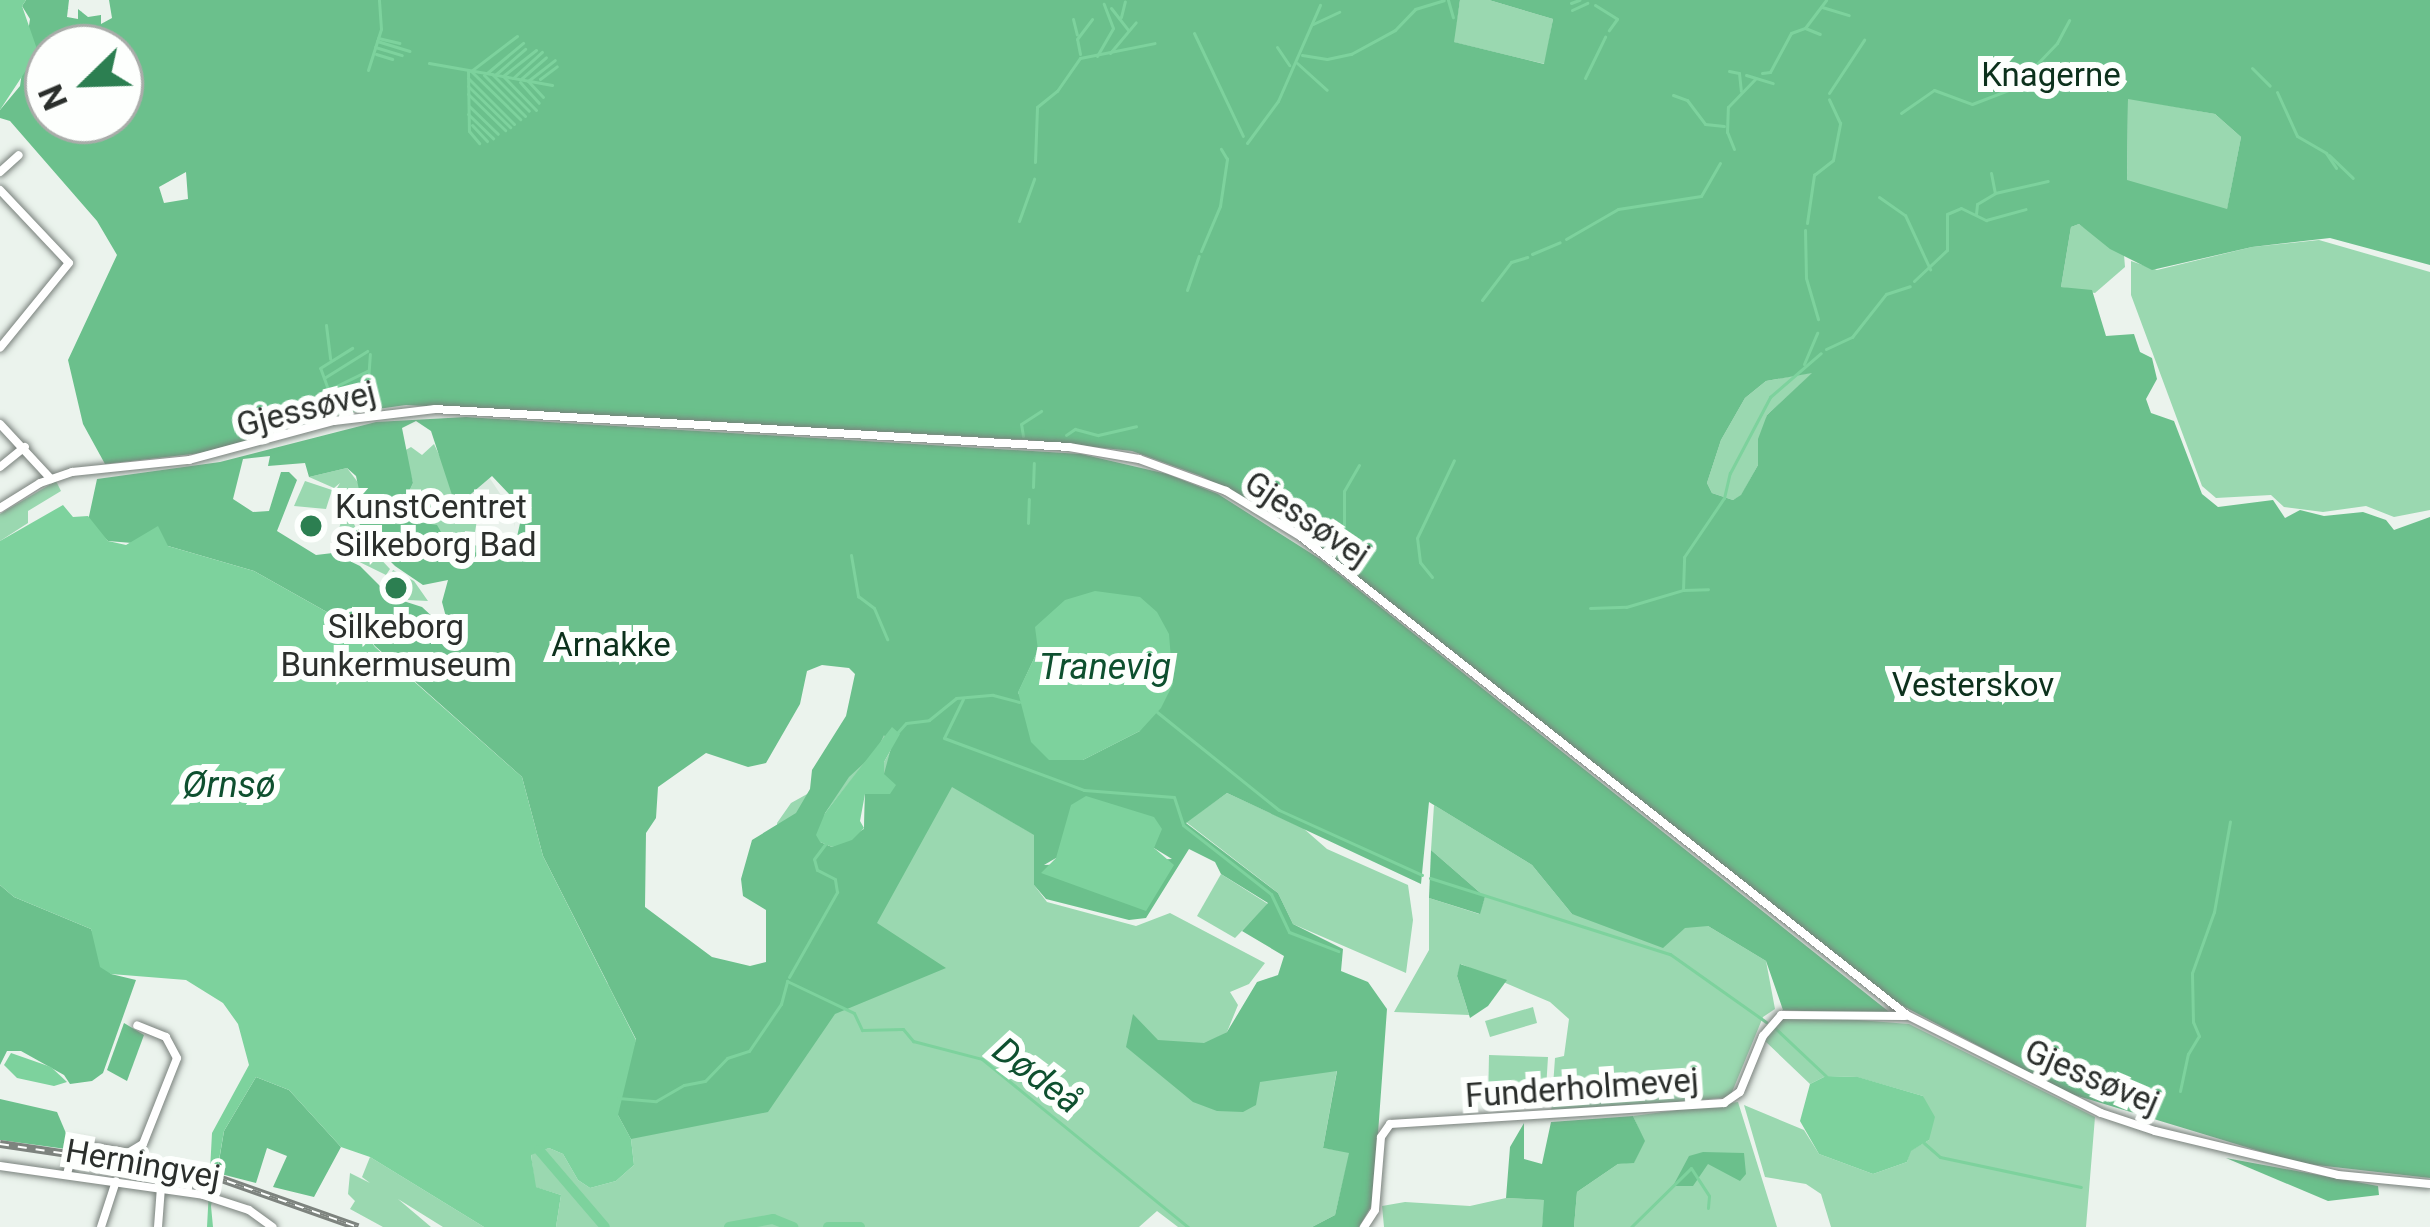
<!DOCTYPE html>
<meta charset="utf-8">
<style>
body{margin:0}
#map{position:relative;width:2430px;height:1227px;overflow:hidden;background:#ebf3ed;font-family:Roboto,sans-serif}
div>[style]{position:absolute}
.built>*{inset:0;background:#d9e9de}
.green>*{inset:0;background:#9ad8b0}
.forest>*{inset:0;background:#6bc08c}
.water>*{inset:0;background:#7dd29d}
.stream>*{height:3px;margin:-1.5px;padding:0 1.5px;transform-origin:1.5px;border-radius:1.5px;background:#7dd29d}
.river>*{height:10px;margin:-5px;padding:0 5px;transform-origin:5px;border-radius:5px;background:#7dd29d}
.roads{filter:drop-shadow(0 0 3px #79817c) drop-shadow(0 0 3px #79817c)}
.minor>*{height:8px;margin:-4px;padding:0 4px;transform-origin:4px;border-radius:4px;background:#fff}
.rail>*{height:8px;margin-top:-4px;transform-origin:0;background:repeating-linear-gradient(90deg,#fdfffd 0 9px,#7d837e 0 18px);box-sizing:border-box;border-block:3px solid #7d837e}
.dots>*{width:33px;height:33px;translate:-50% -50%;box-sizing:border-box;border:6px solid #fdfffd;border-radius:50%}
span{translate:-50% -50%;white-space:nowrap;text-align:center;line-height:1.15;-webkit-text-stroke:12px #fdfffd;paint-order:stroke}
.park-label{font-size:33px;color:#0c311c}
.street-label{font-size:33px;color:#2b2f2c}
.poi-label{font-size:33px;color:#2b2f2c}
.left{translate:0 -50%;text-align:left}
.water-label{font-size:36px;color:#0e502f;font-style:italic}
.north{position:absolute;left:24px;top:24px;width:120px;height:120px;box-sizing:border-box;background:#fdfffd;border:3px solid #a9aca9;border-radius:50%;rotate:247deg;font-size:33px;font-weight:700;line-height:48px;text-align:center;color:#2b2f2c}
.north::after{content:'';display:block;margin:auto;width:42px;height:54px;background:#2c7f51;clip-path:polygon(50% 0,100% 100%,50% 72%,0 100%)}
</style>
<div id="map">
<div class="built">
<i style="clip-path:polygon(454px 458px,489px 477px,513px 513px,515px 527px,513px 520px,468px 511px,469px 493px)"></i>
</div>
<div class="green">
<i style="clip-path:polygon(1460px 0,1489px 0,1553px 19px,1545px 64px,1453px 42px)"></i>
<i style="clip-path:polygon(2128px 98px,2215px 114px,2241px 137px,2227px 210px,2127px 181px)"></i>
<i style="clip-path:polygon(2079px 224px,2124px 255px,2125px 267px,2095px 293px,2061px 287px,2071px 227px)"></i>
<i style="clip-path:polygon(2319px 240px,2430px 272px,2430px 510px,2394px 517px,2366px 506px,2323px 512px,2284px 507px,2271px 495px,2216px 498px,2202px 486px,2131px 295px,2131px 261px,2157px 270px,2252px 247px)"></i>
<i style="clip-path:polygon(1814px 372px,1767px 415px,1758px 465px,1741px 496px,1733px 500px,1712px 493px,1707px 483px,1721px 440px,1745px 398px,1766px 381px)"></i>
<i style="clip-path:polygon(434px 444px,461px 502px,468px 497px,467px 509px,478px 514px,475px 532px,465px 531px,463px 542px,485px 548px,475px 555px,444px 539px,362px 518px,359px 521px,337px 488px,340px 483px,334px 488px,309px 477px,347px 468px,360px 485px,359px 496px,438px 514px,404px 502px,413px 483px,404px 451px,411px 447px,422px 455px)"></i>
<i style="clip-path:polygon(56px 481px,61px 491px,28px 511px,28px 523px,0 541px,0 514px)"></i>
<i style="clip-path:polygon(305px 481px,332px 490px,326px 509px,294px 506px)"></i>
<i style="clip-path:polygon(349px 513px,360px 537px,390px 569px,386px 575px,333px 549px,343px 515px)"></i>
<i style="clip-path:polygon(evenodd,906px 516px,934px 518px,929px 614px,922px 631px,931px 653px,997px 667px,1006px 663px,1012px 651px,991px 569px,1009px 546px,1044px 530px,1063px 533px,1108px 563px,1163px 581px,1186px 604px,1213px 659px,1217px 687px,1229px 710px,1250px 724px,1301px 737px,1331px 730px,1344px 735px,1351px 752px,1420px 803px,1416px 871px,1195px 776px,1174px 797px,1083px 792px,1067px 803px,1024px 786px,978px 802px,1035px 835px,1034px 885px,1047px 902px,1136px 926px,1170px 913px,1265px 963px,1249px 984px,1230px 992px,1238px 1005px,1227px 1032px,1206px 1043px,1220px 1043px,1304px 995px,1318px 1018px,1350px 1024px,1350px 1042px,1333px 1064px,1337px 1070px,1323px 1148px,1350px 1152px,1335px 1215px,1312px 1227px,1178px 1227px,1157px 1211px,1139px 1227px,556px 1227px,561px 1195px,535px 1187px,531px 1154px,549px 1148px,563px 1154px,578px 1180px,590px 1188px,616px 1181px,634px 1165px,631px 1139px,618px 1115px,636px 1039px,607px 983px,628px 998px,653px 1069px,661px 1072px,733px 1036px,753px 1012px,772px 969px,782px 880px,777px 823px,791px 803px,818px 788px,826px 759px,854px 715px,868px 656px,862px 634px,828px 588px,831px 567px,906px 516px,1095px 591px,1140px 597px,1157px 612px,1169px 634px,1173px 684px,1161px 708px,1140px 731px,1083px 760px,1049px 760px,1031px 742px,1018px 692px,1038px 650px,1035px 627px,1065px 600px,1095px 591px,906px 516px,893px 728px,900px 735px,884px 762px,884px 774px,895px 786px,890px 794px,865px 794px,864px 829px,852px 840px,831px 847px,820px 842px,816px 835px,825px 813px,893px 728px)"></i>
<i style="clip-path:polygon(393px 570px,414px 581px,428px 601px,408px 600px,403px 590px,386px 586px)"></i>
<i style="clip-path:polygon(1227px 793px,1303px 828px,1327px 849px,1408px 885px,1413px 920px,1406px 973px,1293px 924px,1278px 893px,1186px 822px)"></i>
<i style="clip-path:polygon(1434px 805px,1532px 865px,1572px 914px,1708px 926px,1766px 961px,1775px 1009px,1763px 1017px,1730px 1097px,1551px 1114px,1555px 1058px,1564px 1056px,1569px 1019px,1550px 1002px,1461px 964px,1457px 976px,1469px 1015px,1394px 1012px,1429px 950px,1429px 898px,1479px 914px,1485px 897px,1431px 850px)"></i>
<i style="clip-path:polygon(1221px 874px,1268px 904px,1235px 938px,1197px 916px)"></i>
<i style="clip-path:polygon(1533px 1007px,1537px 1023px,1490px 1037px,1485px 1021px)"></i>
<i style="clip-path:polygon(1795px 1015px,1909px 1024px,2095px 1117px,2086px 1227px,1831px 1227px,1821px 1194px,1806px 1184px,1765px 1177px,1744px 1105px,1804px 1130px,1819px 1154px,1873px 1174px,1907px 1162px,1910px 1151px,1929px 1140px,1923px 1096px,1857px 1077px,1826px 1076px,1810px 1084px,1765px 1041px,1779px 1021px)"></i>
<i style="clip-path:polygon(1489px 1055px,1548px 1057px,1545px 1106px,1488px 1104px)"></i>
<i style="clip-path:polygon(1738px 1102px,1777px 1227px,1574px 1227px,1577px 1192px,1618px 1164px,1634px 1162px,1644px 1141px,1633px 1116px)"></i>
<i style="clip-path:polygon(370px 1157px,484px 1227px,443px 1227px,398px 1199px,431px 1227px,383px 1227px,350px 1209px,355px 1201px,348px 1194px,350px 1173px,370px 1183px,362px 1177px)"></i>
<i style="clip-path:polygon(1506px 1198px,1545px 1200px,1542px 1227px,1384px 1227px,1382px 1206px,1405px 1202px,1470px 1206px)"></i>
</div>
<div class="forest">
<i style="clip-path:polygon(evenodd,26px 0,69px 0,67px 17px,78px 19px,78px 9px,88px 17px,101px 15px,101px 24px,112px 18px,109px 0,1460px 0,1454px 42px,1544px 64px,1553px 19px,1489px 0,2430px 0,2430px 265px,2330px 238px,2252px 247px,2152px 270px,2110px 249px,2079px 224px,2071px 227px,2061px 287px,2092px 290px,2106px 336px,2134px 334px,2140px 352px,2152px 358px,2157px 379px,2146px 399px,2151px 413px,2174px 421px,2202px 494px,2218px 507px,2273px 500px,2285px 518px,2300px 510px,2324px 516px,2363px 512px,2386px 520px,2394px 530px,2430px 517px,2430px 1178px,2299px 1163px,2068px 1093px,1905px 1007px,1862px 980px,1274px 514px,1201px 476px,1132px 451px,1029px 440px,406px 405px,350px 413px,201px 453px,105px 464px,83px 424px,68px 360px,117px 255px,97px 221px,10px 121px,0 118px,0 110px,20px 86px,30px 19px,22px 6px,26px 0,48px 48px,120px 48px,120px 120px,48px 120px,48px 48px,26px 0,2128px 99px,2215px 114px,2241px 137px,2227px 209px,2127px 180px,2128px 99px,26px 0,186px 172px,188px 199px,164px 203px,159px 187px,186px 172px,26px 0,1812px 373px,1767px 415px,1758px 439px,1758px 465px,1741px 495px,1733px 500px,1712px 493px,1707px 483px,1721px 440px,1745px 398px,1766px 381px,1812px 373px)"></i>
<i style="clip-path:polygon(evenodd,466px 417px,1081px 454px,1167px 474px,1218px 494px,1320px 559px,1893px 1015px,1783px 1010px,1766px 961px,1708px 926px,1685px 928px,1663px 948px,1572px 914px,1532px 865px,1429px 802px,1421px 884px,1227px 793px,1186px 823px,1278px 893px,1293px 924px,1343px 949px,1341px 971px,1368px 982px,1387px 1009px,1373px 1203px,1359px 1227px,1312px 1227px,1335px 1215px,1349px 1153px,1323px 1148px,1337px 1071px,1260px 1082px,1256px 1105px,1243px 1112px,1217px 1111px,1193px 1102px,1126px 1047px,1133px 1014px,1158px 1040px,1204px 1043px,1227px 1032px,1257px 982px,1278px 975px,1284px 956px,1242px 931px,1268px 903px,1221px 874px,1215px 862px,1189px 849px,1146px 918px,1129px 920px,1046px 899px,1034px 885px,1034px 835px,952px 787px,877px 923px,946px 968px,835px 1014px,768px 1112px,631px 1139px,618px 1115px,618px 1098px,636px 1039px,543px 856px,522px 777px,375px 646px,353px 619px,334px 616px,254px 571px,168px 546px,108px 541px,88px 521px,97px 479px,220px 462px,376px 422px,466px 417px,416px 421px,431px 431px,454px 501px,465px 499px,492px 476px,511px 496px,521px 519px,516px 541px,499px 540px,496px 557px,488px 562px,478px 553px,449px 546px,437px 525px,369px 514px,362px 518px,358px 529px,395px 566px,423px 585px,448px 580px,442px 602px,446px 617px,436px 620px,422px 607px,391px 597px,360px 566px,333px 553px,316px 555px,277px 531px,297px 480px,289px 472px,281px 472px,269px 511px,253px 512px,233px 499px,243px 459px,270px 456px,268px 466px,305px 463px,309px 477px,347px 468px,356px 476px,362px 503px,438px 515px,438px 502px,425px 499px,411px 506px,404px 502px,413px 483px,402px 428px,416px 421px,466px 417px,1038px 650px,1140px 731px,1083px 760px,1018px 693px,1038px 650px,466px 417px,822px 665px,849px 668px,855px 674px,846px 716px,812px 770px,810px 789px,796px 813px,752px 840px,741px 879px,743px 896px,766px 910px,766px 962px,750px 966px,712px 957px,645px 907px,646px 833px,656px 818px,658px 787px,706px 753px,748px 767px,766px 763px,800px 704px,807px 671px,822px 665px,466px 417px,884px 735px,891px 748px,884px 774px,865px 794px,864px 829px,832px 847px,820px 842px,825px 813px,849px 777px,876px 752px,884px 735px,466px 417px,1154px 848px,1172px 859px,1044px 865px,1056px 858px,1154px 848px)"></i>
<i style="clip-path:polygon(1431px 850px,1485px 897px,1480px 914px,1429px 898px)"></i>
<i style="clip-path:polygon(0 885px,14px 897px,91px 929px,111px 974px,136px 980px,103px 1073px,92px 1081px,70px 1084px,64px 1075px,21px 1051px,7px 1051px,0 1065px)"></i>
<i style="clip-path:polygon(1460px 964px,1507px 980px,1488px 1006px,1470px 1018px,1457px 976px)"></i>
<i style="clip-path:polygon(124px 1023px,144px 1035px,127px 1081px,107px 1070px)"></i>
<i style="clip-path:polygon(256px 1077px,289px 1090px,341px 1147px,314px 1197px,273px 1187px,287px 1156px,267px 1148px,256px 1183px,217px 1173px,224px 1131px)"></i>
<i style="clip-path:polygon(0 1099px,57px 1112px,68px 1138px,66px 1149px,0 1140px)"></i>
<i style="clip-path:polygon(1633px 1116px,1645px 1141px,1634px 1163px,1618px 1164px,1577px 1192px,1574px 1227px,1542px 1227px,1544px 1200px,1506px 1198px,1510px 1147px,1524px 1123px,1524px 1159px,1542px 1164px,1551px 1122px)"></i>
<i style="clip-path:polygon(1703px 1152px,1744px 1153px,1746px 1174px,1740px 1181px,1708px 1164px,1693px 1186px,1673px 1186px,1689px 1156px)"></i>
<i style="clip-path:polygon(2226px 1158px,2378px 1186px,2379px 1195px,2328px 1201px)"></i>
</div>
<div class="water">
<i style="clip-path:polygon(0 0,26px 0,22px 6px,38px 52px,0 110px)"></i>
<i style="clip-path:polygon(63px 505px,73px 517px,88px 516px,108px 541px,126px 545px,158px 526px,168px 546px,254px 571px,334px 616px,345px 618px,354px 604px,347px 619px,355px 620px,375px 647px,522px 777px,543px 856px,636px 1040px,618px 1115px,631px 1139px,634px 1165px,616px 1181px,590px 1188px,578px 1180px,563px 1154px,549px 1148px,531px 1155px,536px 1187px,561px 1195px,556px 1227px,484px 1227px,370px 1157px,341px 1147px,289px 1090px,256px 1077px,224px 1131px,211px 1206px,213px 1227px,207px 1227px,212px 1133px,249px 1065px,238px 1024px,223px 1003px,186px 980px,111px 974px,100px 967px,91px 929px,14px 897px,0 885px,0 541px)"></i>
<i style="clip-path:polygon(1095px 591px,1140px 597px,1157px 612px,1169px 634px,1173px 684px,1161px 708px,1140px 731px,1083px 760px,1049px 760px,1031px 742px,1018px 692px,1038px 650px,1035px 627px,1065px 600px)"></i>
<i style="clip-path:polygon(892px 727px,900px 734px,884px 762px,884px 774px,896px 785px,890px 794px,865px 794px,860px 821px,864px 828px,852px 840px,832px 847px,820px 842px,816px 835px,825px 813px)"></i>
<i style="clip-path:polygon(1086px 796px,1154px 817px,1162px 829px,1154px 848px,1174px 865px,1146px 911px,1041px 873px,1056px 858px,1071px 805px)"></i>
<i style="clip-path:polygon(11px 1053px,51px 1067px,67px 1082px,54px 1086px,17px 1078px,4px 1065px)"></i>
<i style="clip-path:polygon(1826px 1076px,1858px 1077px,1923px 1096px,1935px 1117px,1929px 1140px,1911px 1151px,1907px 1162px,1873px 1174px,1819px 1154px,1800px 1121px,1810px 1084px)"></i>
</div>
<div class="stream">
<i style="left:1448px;top:0;width:18px;rotate:74deg"></i>
<i style="left:1571px;top:3px;width:9px;rotate:-21deg"></i>
<i style="left:1595px;top:5px;width:26px;rotate:32deg"></i>
<i style="left:1617px;top:19px;width:14px;rotate:126deg"></i>
<i style="left:1822px;top:7px;width:28px;rotate:17deg"></i>
<i style="left:1111px;top:8px;width:28px;rotate:52deg"></i>
<i style="left:1572px;top:10px;width:17px;rotate:-25deg"></i>
<i style="left:1121px;top:17px;width:16px;rotate:-76deg"></i>
<i style="left:1073px;top:19px;width:16px;rotate:76deg"></i>
<i style="left:1313px;top:24px;width:29px;rotate:-25deg"></i>
<i style="left:1805px;top:28px;width:16px;rotate:22deg"></i>
<i style="left:1194px;top:33px;width:114px;rotate:64.6deg"></i>
<i style="left:517px;top:36px;width:58px;rotate:142.7deg"></i>
<i style="left:471px;top:71px;width:69px;rotate:44.4deg"></i>
<i style="left:378px;top:38px;width:22px;rotate:13deg"></i>
<i style="left:377px;top:41px;width:34px;rotate:17deg"></i>
<i style="left:375px;top:47px;width:28px;rotate:17deg"></i>
<i style="left:1277px;top:47px;width:22px;rotate:56deg"></i>
<i style="left:1110px;top:53px;width:40px;rotate:-50deg"></i>
<i style="left:376px;top:54px;width:17px;rotate:17deg"></i>
<i style="left:1080px;top:54px;width:15px;rotate:-101deg"></i>
<i style="left:1077px;top:39px;width:25px;rotate:-53deg"></i>
<i style="left:1302px;top:55px;width:25px;rotate:9deg"></i>
<i style="left:1327px;top:59px;width:25px;rotate:-12deg"></i>
<i style="left:1351px;top:54px;width:50px;rotate:-28.6deg"></i>
<i style="left:1395px;top:30px;width:29px;rotate:-46deg"></i>
<i style="left:1415px;top:9px;width:30px;rotate:-17deg"></i>
<i style="left:1097px;top:56px;width:32px;rotate:-60deg"></i>
<i style="left:1113px;top:28px;width:26px;rotate:-111deg"></i>
<i style="left:429px;top:63px;width:125px;rotate:10.1deg"></i>
<i style="left:1297px;top:63px;width:40px;rotate:42deg"></i>
<i style="left:2252px;top:68px;width:25px;rotate:45deg"></i>
<i style="left:368px;top:70px;width:43px;rotate:-72.4deg"></i>
<i style="left:381px;top:29px;width:29px;rotate:-94deg"></i>
<i style="left:468px;top:70px;width:61px;rotate:89.1deg"></i>
<i style="left:469px;top:131px;width:16px;rotate:50deg"></i>
<i style="left:1729px;top:71px;width:10px;rotate:11deg"></i>
<i style="left:1739px;top:73px;width:18px;rotate:84deg"></i>
<i style="left:487px;top:73px;width:47px;rotate:-39.8deg"></i>
<i style="left:1762px;top:73px;width:8px;rotate:-7deg"></i>
<i style="left:1770px;top:72px;width:44px;rotate:-61.7deg"></i>
<i style="left:1791px;top:33px;width:15px;rotate:-20deg"></i>
<i style="left:1805px;top:28px;width:35px;rotate:-53deg"></i>
<i style="left:492px;top:74px;width:52px;rotate:45deg"></i>
<i style="left:484px;top:75px;width:58px;rotate:45deg"></i>
<i style="left:495px;top:75px;width:40px;rotate:-41deg"></i>
<i style="left:1746px;top:75px;width:28px;rotate:17deg"></i>
<i style="left:468px;top:78px;width:65px;rotate:45deg"></i>
<i style="left:513px;top:78px;width:39px;rotate:-42deg"></i>
<i style="left:1585px;top:78px;width:46px;rotate:-64deg"></i>
<i style="left:521px;top:79px;width:33px;rotate:-41deg"></i>
<i style="left:540px;top:79px;width:21px;rotate:-37deg"></i>
<i style="left:520px;top:82px;width:28px;rotate:48deg"></i>
<i style="left:468px;top:86px;width:59px;rotate:44.3deg"></i>
<i style="left:2277px;top:92px;width:48px;rotate:65.6deg"></i>
<i style="left:2297px;top:136px;width:34px;rotate:30deg"></i>
<i style="left:2326px;top:153px;width:18px;rotate:56deg"></i>
<i style="left:1829px;top:93px;width:64px;rotate:-56.6deg"></i>
<i style="left:468px;top:94px;width:52px;rotate:44.2deg"></i>
<i style="left:1673px;top:95px;width:15px;rotate:20deg"></i>
<i style="left:1687px;top:100px;width:30px;rotate:53deg"></i>
<i style="left:1705px;top:124px;width:19px;rotate:6deg"></i>
<i style="left:543px;top:97px;width:22px;rotate:-133deg"></i>
<i style="left:528px;top:81px;width:34px;rotate:-38deg"></i>
<i style="left:469px;top:106px;width:40px;rotate:44deg"></i>
<i style="left:536px;top:110px;width:47px;rotate:-134.1deg"></i>
<i style="left:503px;top:76px;width:42px;rotate:-38.2deg"></i>
<i style="left:1901px;top:113px;width:40px;rotate:-34.9deg"></i>
<i style="left:1934px;top:90px;width:40px;rotate:20.2deg"></i>
<i style="left:1972px;top:104px;width:45px;rotate:-20.9deg"></i>
<i style="left:2014px;top:88px;width:62px;rotate:-46.3deg"></i>
<i style="left:2057px;top:43px;width:26px;rotate:-62deg"></i>
<i style="left:468px;top:114px;width:35px;rotate:44deg"></i>
<i style="left:472px;top:125px;width:22px;rotate:47deg"></i>
<i style="left:1247px;top:143px;width:52px;rotate:-53.6deg"></i>
<i style="left:1278px;top:101px;width:105px;rotate:-66.4deg"></i>
<i style="left:1734px;top:149px;width:18px;rotate:-112deg"></i>
<i style="left:1727px;top:132px;width:25px;rotate:-88deg"></i>
<i style="left:1728px;top:107px;width:40px;rotate:-46deg"></i>
<i style="left:2329px;top:155px;width:33px;rotate:44deg"></i>
<i style="left:1035px;top:162px;width:55px;rotate:-87.9deg"></i>
<i style="left:1037px;top:107px;width:26px;rotate:-39deg"></i>
<i style="left:1057px;top:91px;width:40px;rotate:-55.1deg"></i>
<i style="left:1080px;top:58px;width:76px;rotate:-11.3deg"></i>
<i style="left:1991px;top:173px;width:20px;rotate:79deg"></i>
<i style="left:1879px;top:197px;width:32px;rotate:35deg"></i>
<i style="left:1905px;top:215px;width:60px;rotate:65.2deg"></i>
<i style="left:1976px;top:214px;width:10px;rotate:-84deg"></i>
<i style="left:1977px;top:204px;width:21px;rotate:-31deg"></i>
<i style="left:1995px;top:193px;width:54px;rotate:-12.8deg"></i>
<i style="left:1019px;top:221px;width:45px;rotate:-70.3deg"></i>
<i style="left:1807px;top:223px;width:49px;rotate:-81.7deg"></i>
<i style="left:1814px;top:175px;width:24px;rotate:-38deg"></i>
<i style="left:1833px;top:160px;width:38px;rotate:-79deg"></i>
<i style="left:1840px;top:123px;width:26px;rotate:-115deg"></i>
<i style="left:1805px;top:230px;width:48px;rotate:88.8deg"></i>
<i style="left:1806px;top:278px;width:43px;rotate:73.7deg"></i>
<i style="left:1566px;top:239px;width:60px;rotate:-30deg"></i>
<i style="left:1618px;top:209px;width:84px;rotate:-8.9deg"></i>
<i style="left:1701px;top:196px;width:38px;rotate:-60deg"></i>
<i style="left:1201px;top:251px;width:49px;rotate:-67.1deg"></i>
<i style="left:1220px;top:206px;width:48px;rotate:-81.5deg"></i>
<i style="left:1227px;top:159px;width:12px;rotate:-121deg"></i>
<i style="left:1532px;top:254px;width:30px;rotate:-23deg"></i>
<i style="left:1914px;top:281px;width:45px;rotate:-43.2deg"></i>
<i style="left:1947px;top:250px;width:36px;rotate:-90deg"></i>
<i style="left:1947px;top:214px;width:15px;rotate:-23deg"></i>
<i style="left:1961px;top:208px;width:28px;rotate:26deg"></i>
<i style="left:1986px;top:220px;width:41px;rotate:-15.4deg"></i>
<i style="left:1187px;top:290px;width:36px;rotate:-71deg"></i>
<i style="left:1482px;top:300px;width:48px;rotate:-52.7deg"></i>
<i style="left:1511px;top:262px;width:17px;rotate:-17deg"></i>
<i style="left:326px;top:325px;width:34px;rotate:83deg"></i>
<i style="left:1826px;top:349px;width:29px;rotate:-25deg"></i>
<i style="left:1852px;top:337px;width:55px;rotate:-51.7deg"></i>
<i style="left:1886px;top:294px;width:25px;rotate:-18deg"></i>
<i style="left:1804px;top:364px;width:34px;rotate:-67deg"></i>
<i style="left:324px;top:378px;width:51px;rotate:-32.1deg"></i>
<i style="left:318px;top:395px;width:55px;rotate:-26.1deg"></i>
<i style="left:335px;top:398px;width:37px;rotate:-27deg"></i>
<i style="left:368px;top:381px;width:27px;rotate:-86deg"></i>
<i style="left:333px;top:403px;width:37px;rotate:-110deg"></i>
<i style="left:320px;top:368px;width:38px;rotate:-32deg"></i>
<i style="left:1066px;top:435px;width:11px;rotate:-34deg"></i>
<i style="left:1075px;top:429px;width:24px;rotate:15deg"></i>
<i style="left:1098px;top:435px;width:39px;rotate:-13deg"></i>
<i style="left:1023px;top:436px;width:12px;rotate:-99deg"></i>
<i style="left:1021px;top:424px;width:24px;rotate:-33deg"></i>
<i style="left:1033px;top:487px;width:24px;rotate:-88deg"></i>
<i style="left:1028px;top:523px;width:24px;rotate:-88deg"></i>
<i style="left:1344px;top:527px;width:36px;rotate:-90deg"></i>
<i style="left:1344px;top:491px;width:30px;rotate:-60deg"></i>
<i style="left:851px;top:555px;width:42px;rotate:80.3deg"></i>
<i style="left:858px;top:596px;width:20px;rotate:37deg"></i>
<i style="left:874px;top:608px;width:34px;rotate:67deg"></i>
<i style="left:1432px;top:577px;width:19px;rotate:-129deg"></i>
<i style="left:1420px;top:562px;width:24px;rotate:-97deg"></i>
<i style="left:1417px;top:538px;width:86px;rotate:-64.6deg"></i>
<i style="left:1683px;top:590px;width:33px;rotate:-88deg"></i>
<i style="left:1684px;top:557px;width:71px;rotate:-55.9deg"></i>
<i style="left:1724px;top:498px;width:26px;rotate:-77deg"></i>
<i style="left:1730px;top:473px;width:86px;rotate:-62.2deg"></i>
<i style="left:1770px;top:397px;width:67px;rotate:-40.8deg"></i>
<i style="left:1590px;top:608px;width:36px;rotate:-2deg"></i>
<i style="left:1626px;top:607px;width:59px;rotate:-16.6deg"></i>
<i style="left:1683px;top:590px;width:25px;rotate:-2deg"></i>
<i style="left:963px;top:699px;width:43px;rotate:116deg"></i>
<i style="left:944px;top:738px;width:149px;rotate:20.4deg"></i>
<i style="left:1084px;top:790px;width:90px;rotate:4.4deg"></i>
<i style="left:1174px;top:797px;width:29px;rotate:72deg"></i>
<i style="left:1183px;top:825px;width:112px;rotate:38.1deg"></i>
<i style="left:1271px;top:894px;width:42px;rotate:64.7deg"></i>
<i style="left:1289px;top:932px;width:53px;rotate:21.2deg"></i>
<i style="left:1157px;top:712px;width:156px;rotate:38.8deg"></i>
<i style="left:1279px;top:810px;width:157px;rotate:24.4deg"></i>
<i style="left:897px;top:733px;width:13px;rotate:-48deg"></i>
<i style="left:906px;top:723px;width:23px;rotate:-7deg"></i>
<i style="left:929px;top:720px;width:35px;rotate:-39deg"></i>
<i style="left:956px;top:698px;width:37px;rotate:-5deg"></i>
<i style="left:993px;top:695px;width:27px;rotate:15deg"></i>
<i style="left:1430px;top:878px;width:252px;rotate:17.6deg"></i>
<i style="left:1670px;top:954px;width:118px;rotate:35.3deg"></i>
<i style="left:789px;top:977px;width:98px;rotate:-60.5deg"></i>
<i style="left:837px;top:892px;width:13px;rotate:-99deg"></i>
<i style="left:835px;top:879px;width:20px;rotate:-153deg"></i>
<i style="left:817px;top:870px;width:11px;rotate:-105deg"></i>
<i style="left:814px;top:859px;width:21px;rotate:-53deg"></i>
<i style="left:1775px;top:1028px;width:70px;rotate:43.3deg"></i>
<i style="left:2180px;top:1091px;width:38px;rotate:-78deg"></i>
<i style="left:2188px;top:1054px;width:21px;rotate:-59deg"></i>
<i style="left:2199px;top:1036px;width:15px;rotate:-113deg"></i>
<i style="left:2193px;top:1022px;width:49px;rotate:-91.2deg"></i>
<i style="left:2192px;top:973px;width:65px;rotate:-70.2deg"></i>
<i style="left:2214px;top:912px;width:92px;rotate:-80deg"></i>
<i style="left:618px;top:1098px;width:38px;rotate:5deg"></i>
<i style="left:656px;top:1101px;width:32px;rotate:-30deg"></i>
<i style="left:684px;top:1085px;width:21px;rotate:-11deg"></i>
<i style="left:705px;top:1081px;width:32px;rotate:-46deg"></i>
<i style="left:727px;top:1058px;width:23px;rotate:-18deg"></i>
<i style="left:749px;top:1051px;width:57px;rotate:-55.8deg"></i>
<i style="left:781px;top:1004px;width:24px;rotate:-75deg"></i>
<i style="left:787px;top:981px;width:74px;rotate:25.5deg"></i>
<i style="left:854px;top:1013px;width:19px;rotate:65deg"></i>
<i style="left:862px;top:1030px;width:41px;rotate:-1.4deg"></i>
<i style="left:903px;top:1029px;width:16px;rotate:50deg"></i>
<i style="left:913px;top:1041px;width:71px;rotate:14.6deg"></i>
<i style="left:982px;top:1059px;width:266px;rotate:39.2deg"></i>
<i style="left:1924px;top:1143px;width:21px;rotate:41deg"></i>
<i style="left:1940px;top:1157px;width:144px;rotate:12deg"></i>
<i style="left:1631px;top:1227px;width:84px;rotate:-44.5deg"></i>
<i style="left:1691px;top:1168px;width:33px;rotate:57deg"></i>
<i style="left:1709px;top:1196px;width:12px;rotate:95deg"></i>
</div>
<div class="river">
<i style="left:539px;top:1150px;width:101px;rotate:49.4deg"></i>
<i style="left:729px;top:1227px;width:45px;rotate:-10.3deg"></i>
<i style="left:773px;top:1219px;width:22px;rotate:22deg"></i>
<i style="left:828px;top:1227px;width:32px"></i>
</div>
<div class="roads">
<div class="minor">
<i style="left:0;top:172px;width:25px;rotate:-42deg"></i>
<i style="left:0;top:190px;width:100px;rotate:46.6deg"></i>
<i style="left:69px;top:263px;width:109px;rotate:129.1deg"></i>
<i style="left:0;top:424px;width:75px;rotate:47.2deg"></i>
<i style="left:0;top:467px;width:32px;rotate:-39deg"></i>
<i style="left:0;top:508px;width:47px;rotate:-32deg"></i>
<i style="left:40px;top:483px;width:34px;rotate:-19deg"></i>
<i style="left:72px;top:472px;width:118px;rotate:-5.9deg"></i>
<i style="left:189px;top:460px;width:150px;rotate:-15.1deg"></i>
<i style="left:334px;top:421px;width:102px;rotate:-6.8deg"></i>
<i style="left:435px;top:409px;width:635px;rotate:3.43deg"></i>
<i style="left:1069px;top:447px;width:71px;rotate:9.7deg"></i>
<i style="left:1139px;top:459px;width:93px;rotate:20.2deg"></i>
<i style="left:1226px;top:491px;width:87px;rotate:31.3deg"></i>
<i style="left:1300px;top:536px;width:773px;rotate:38.28deg"></i>
<i style="left:1907px;top:1015px;width:217px;rotate:26.8deg"></i>
<i style="left:2101px;top:1113px;width:57px;rotate:18.4deg"></i>
<i style="left:2155px;top:1131px;width:188px;rotate:13.5deg"></i>
<i style="left:2338px;top:1175px;width:92px;rotate:5.6deg"></i>
<i style="left:0;top:1166px;width:205px;rotate:8.1deg"></i>
<i style="left:203px;top:1195px;width:48px;rotate:18.1deg"></i>
<i style="left:249px;top:1210px;width:29px;rotate:36deg"></i>
<i style="left:67px;top:1174px;width:31px;rotate:-75deg"></i>
<i style="left:75px;top:1144px;width:54px;rotate:9.6deg"></i>
<i style="left:128px;top:1153px;width:17px;rotate:-31deg"></i>
<i style="left:143px;top:1144px;width:92px;rotate:-68.4deg"></i>
<i style="left:177px;top:1058px;width:24px;rotate:-118deg"></i>
<i style="left:166px;top:1037px;width:31px;rotate:-158deg"></i>
<i style="left:101px;top:1227px;width:48px;rotate:-71.9deg"></i>
<i style="left:158px;top:1227px;width:40px;rotate:-85.7deg"></i>
<i style="left:1364px;top:1227px;width:20px;rotate:-57deg"></i>
<i style="left:1375px;top:1210px;width:73px;rotate:-85.3deg"></i>
<i style="left:1381px;top:1137px;width:16px;rotate:-55deg"></i>
<i style="left:1390px;top:1124px;width:335px;rotate:-3.6deg"></i>
<i style="left:1724px;top:1103px;width:19px;rotate:-35deg"></i>
<i style="left:1740px;top:1092px;width:61px;rotate:-67.7deg"></i>
<i style="left:1763px;top:1036px;width:28px;rotate:-49deg"></i>
<i style="left:1781px;top:1015px;width:124px;rotate:0.5deg"></i>
</div>
</div>
<div class="rail">
<i style="left:0;top:1144px;width:212px;rotate:8.4deg"></i>
<i style="left:210px;top:1175px;width:157px;rotate:19.4deg"></i>
</div>
<div class="dots">
<i style="left:311px;top:526px;background:#2c7f51"></i>
<i style="left:396px;top:588px;background:#2c7f51"></i>
</div>
<div class="park-label">
<span style="left:2051px;top:75px">Knagerne</span>
<span style="left:611px;top:645px">Arnakke</span>
<span style="left:1973px;top:685px">Vesterskov</span>
</div>
<div class="street-label">
<span style="left:306px;top:409px;rotate:-14deg">Gjessøvej</span>
<span style="left:1307px;top:519px;rotate:34deg">Gjessøvej</span>
<span style="left:2092px;top:1077px;rotate:23deg">Gjessøvej</span>
<span style="left:1582px;top:1088px;rotate:-4deg">Funderholmevej</span>
<span style="left:143px;top:1164px;rotate:10deg">Herningvej</span>
</div>
<div class="poi-label">
<span class="left" style="left:335px;top:526px">KunstCentret<br>Silkeborg Bad</span>
<span style="left:396px;top:646px">Silkeborg<br>Bunkermuseum</span>
</div>
<div class="water-label">
<span style="left:1105px;top:668px">Tranevig</span>
<span style="left:229px;top:786px">Ørnsø</span>
<span style="left:1037px;top:1076px;rotate:37deg">Dødeå</span>
</div>
<div class="north">N</div>
</div>
